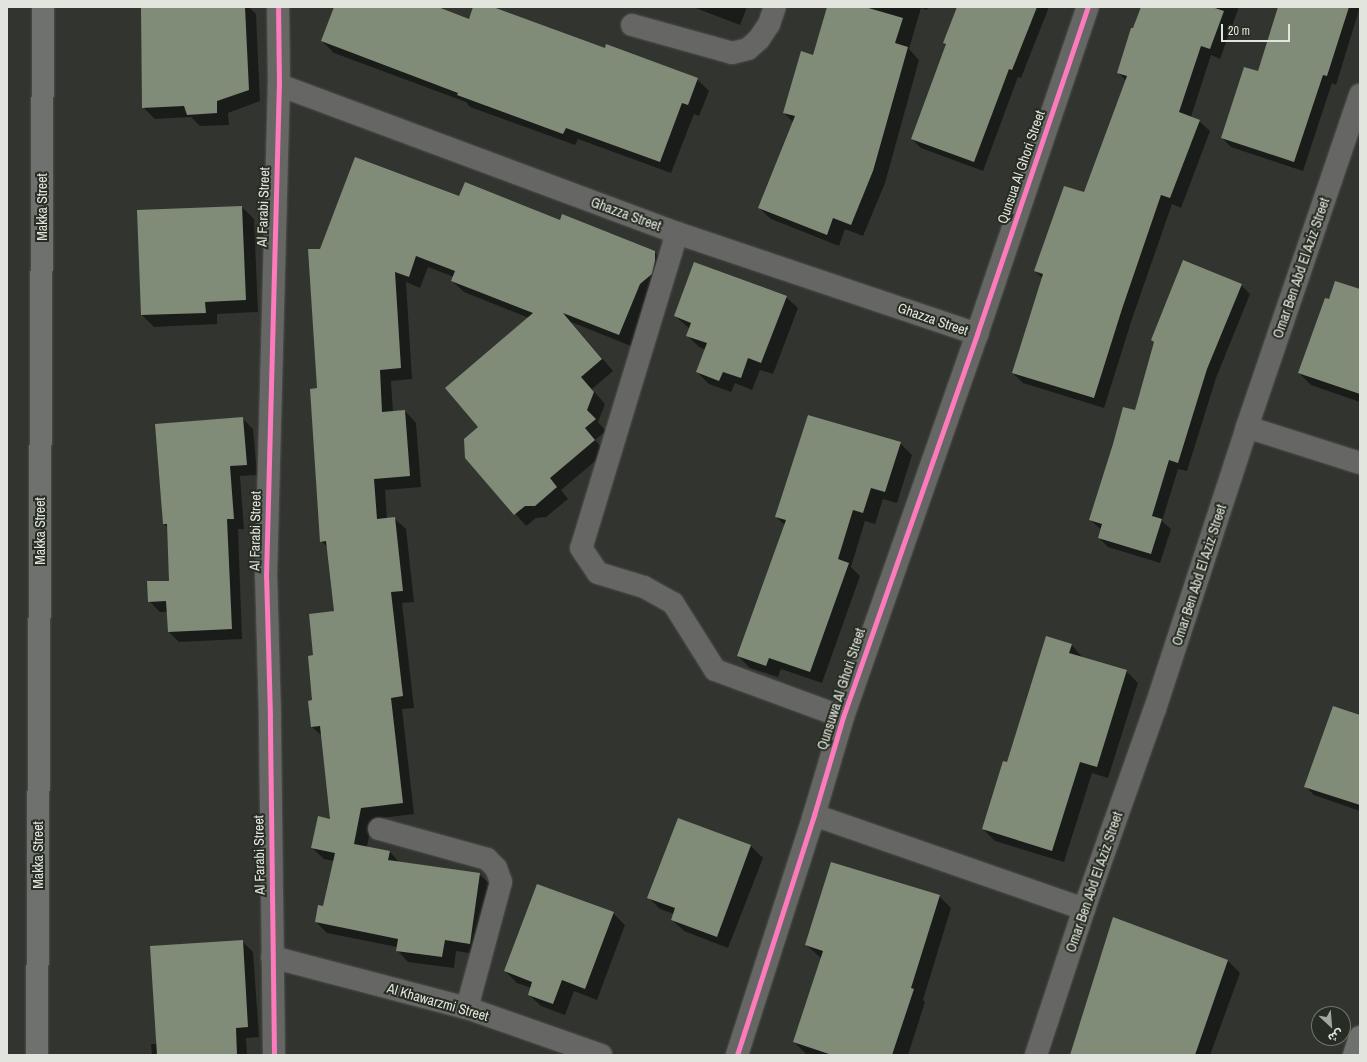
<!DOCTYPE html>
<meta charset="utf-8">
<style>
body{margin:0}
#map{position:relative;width:1367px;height:1062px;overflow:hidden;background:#32352f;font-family:"Archivo Narrow","Noto Sans Arabic",sans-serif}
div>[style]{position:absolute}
.shadow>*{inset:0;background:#0007}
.building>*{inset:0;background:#808b78}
.roads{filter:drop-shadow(0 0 1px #4e504c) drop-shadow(0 0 1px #4e504c)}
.minor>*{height:22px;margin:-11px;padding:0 11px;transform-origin:11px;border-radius:11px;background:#666765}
.major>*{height:22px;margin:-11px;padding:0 11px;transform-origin:11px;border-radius:11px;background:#6e716d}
.cycleway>*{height:5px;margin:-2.5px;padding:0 2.5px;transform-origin:2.5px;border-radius:2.5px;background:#fd7abc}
span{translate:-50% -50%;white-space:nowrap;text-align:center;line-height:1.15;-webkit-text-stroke:4px #272d23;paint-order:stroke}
.street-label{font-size:14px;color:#e1e5de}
.frame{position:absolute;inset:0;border:8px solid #e1e5de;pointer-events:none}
.north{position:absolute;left:1311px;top:1006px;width:40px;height:40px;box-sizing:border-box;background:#272d23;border:1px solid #71776e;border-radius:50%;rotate:154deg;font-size:11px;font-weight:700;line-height:16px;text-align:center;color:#e1e5de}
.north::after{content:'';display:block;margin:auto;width:14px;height:18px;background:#a4a7a1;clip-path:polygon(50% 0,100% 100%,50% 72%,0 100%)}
.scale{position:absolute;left:1221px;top:24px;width:69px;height:18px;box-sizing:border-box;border:2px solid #e1e5de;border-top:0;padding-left:5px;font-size:12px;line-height:14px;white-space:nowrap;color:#e1e5de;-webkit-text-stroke:3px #272d23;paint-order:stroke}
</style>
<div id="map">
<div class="shadow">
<i style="clip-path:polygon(142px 7px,249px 7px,256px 14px,260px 101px,228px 113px,229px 125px,200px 126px,191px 117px,155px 119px,143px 107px)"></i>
<i style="clip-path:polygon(335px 7px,435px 7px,469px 20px,474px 7px,490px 7px,606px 49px,697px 79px,709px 91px,699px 116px,694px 114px,671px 173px,578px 139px,575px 145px,470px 107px,466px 102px,334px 53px,322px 41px)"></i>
<i style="clip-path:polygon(693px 7px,747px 7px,740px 25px)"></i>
<i style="clip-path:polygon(828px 7px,928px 7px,927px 10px,921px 8px,909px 49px,919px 60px,885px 183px,863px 236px,845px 229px,839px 246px,771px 219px,759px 208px,793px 122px,784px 113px,814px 56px)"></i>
<i style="clip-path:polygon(958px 7px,1049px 7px,1021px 78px,1018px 77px,983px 171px,921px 148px,912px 139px,947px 46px,944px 43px)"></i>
<i style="clip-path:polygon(1142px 7px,1239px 7px,1220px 59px,1211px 55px,1191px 117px,1199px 121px,1210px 131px,1181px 208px,1172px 204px,1132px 319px,1104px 408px,1023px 383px,1013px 373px,1043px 279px,1035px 271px,1084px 194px,1126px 81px,1118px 72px)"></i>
<i style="clip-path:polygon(1279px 7px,1360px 7px,1336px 85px,1332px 83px,1303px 171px,1231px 147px,1222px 138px,1258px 73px)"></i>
<i style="clip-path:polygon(460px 197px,561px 221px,654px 252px,666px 264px,631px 346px,571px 322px,613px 371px,592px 389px,605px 404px,598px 422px,606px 431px,595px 440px,606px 452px,561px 490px,568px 499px,546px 517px,536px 518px,526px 526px,466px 457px,529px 318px,464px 292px,452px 281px,454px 277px,428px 267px,420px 288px,406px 282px,412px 379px,391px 381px,393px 412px,405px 411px,416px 423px,421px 487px,385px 490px,387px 519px,394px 518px,406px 529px,414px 602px,402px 603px,414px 708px,402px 709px,414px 814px,372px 819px,367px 847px,390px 852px,400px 863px,479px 874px,491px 885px,481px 955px,456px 951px,454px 968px,408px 962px,397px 950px,397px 947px,327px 933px,316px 922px,324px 907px,334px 861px,324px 859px,312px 848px,331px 820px,322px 736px,312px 727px,314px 656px,336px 612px,328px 548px,321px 541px,318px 389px,321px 250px)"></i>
<i style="clip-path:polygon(242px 207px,254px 219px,258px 312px,217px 314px,217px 324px,154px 327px,142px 315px,138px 211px)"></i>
<i style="clip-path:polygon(1241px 285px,1250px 294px,1216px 378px,1187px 471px,1178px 469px,1162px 521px,1171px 529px,1160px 563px,1108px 547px,1099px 538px,1102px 530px,1090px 520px,1135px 411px,1155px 343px,1152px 340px)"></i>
<i style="clip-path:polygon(1360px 290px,1360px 402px,1311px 385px,1299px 373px,1329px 300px)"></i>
<i style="clip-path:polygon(786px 297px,798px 308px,773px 374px,760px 370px,752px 390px,735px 383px,731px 392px,709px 384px,697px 372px,706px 350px,699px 347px,687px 335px,690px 329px,675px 316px)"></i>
<i style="clip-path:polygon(243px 419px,253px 429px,257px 475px,240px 476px,244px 529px,238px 529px,242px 639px,179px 642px,169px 632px,168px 612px,160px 612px,149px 601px,170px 582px,168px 528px,164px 524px)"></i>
<i style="clip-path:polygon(900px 443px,912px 455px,897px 503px,883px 499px,875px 524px,865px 521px,851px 567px,860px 576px,822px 683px,781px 669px,778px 677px,750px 668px,738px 656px,785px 525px,776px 517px)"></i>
<i style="clip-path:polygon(1072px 645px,1083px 658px,1126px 671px,1138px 683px,1108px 778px,1092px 773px,1064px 862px,995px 841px,983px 829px,1007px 763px)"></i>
<i style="clip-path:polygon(1360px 716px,1360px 811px,1314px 795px,1305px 786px)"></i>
<i style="clip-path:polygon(678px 819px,751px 846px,763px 858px,728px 948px,684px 931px,672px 920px,674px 914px,660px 909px,648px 897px)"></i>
<i style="clip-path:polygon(939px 896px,951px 908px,923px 1000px,925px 1002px,908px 1055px,806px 1054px,794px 1042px,821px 958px,806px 945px)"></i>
<i style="clip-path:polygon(613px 913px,625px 925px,597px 1000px,574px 991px,565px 1015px,541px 1006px,529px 995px,531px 988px,517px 983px,505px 971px)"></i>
<i style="clip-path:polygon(1114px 918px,1228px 961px,1240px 973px,1210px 1055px,1071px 1055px)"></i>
<i style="clip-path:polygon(242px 941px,253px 952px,259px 1037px,246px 1038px,247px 1055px,152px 1055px,151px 1044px,157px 1044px)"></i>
</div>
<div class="building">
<i style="clip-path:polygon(141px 7px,245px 7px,249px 90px,217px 101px,217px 113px,187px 115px,184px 106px,142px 108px)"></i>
<i style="clip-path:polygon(334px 7px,438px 7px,469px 19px,473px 7px,493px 7px,605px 48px,606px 44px,698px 78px,688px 105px,682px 103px,660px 162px,566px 128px,563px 134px,457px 95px,458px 93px,321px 41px)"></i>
<i style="clip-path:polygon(827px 7px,865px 7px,903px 18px,895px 43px,908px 47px,873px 171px,851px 225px,833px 218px,827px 235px,758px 208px,795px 116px,783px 113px,801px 51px,813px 55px)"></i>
<i style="clip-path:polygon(957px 7px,1037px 7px,1012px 70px,1009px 69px,974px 162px,911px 139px,946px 44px,943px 43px)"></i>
<i style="clip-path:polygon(1141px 7px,1212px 7px,1224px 11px,1210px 49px,1201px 46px,1179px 112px,1200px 120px,1170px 198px,1161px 195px,1122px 309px,1094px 398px,1012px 373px,1043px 274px,1034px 271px,1064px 186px,1084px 192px,1127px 76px,1117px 73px,1131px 28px,1133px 28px)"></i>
<i style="clip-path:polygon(1278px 7px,1349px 7px,1327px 76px,1323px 75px,1294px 162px,1221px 138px,1244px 67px,1258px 71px)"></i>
<i style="clip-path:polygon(355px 157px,459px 196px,465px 182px,560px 220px,562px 214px,655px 251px,655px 261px,652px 274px,640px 284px,619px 335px,563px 313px,602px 359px,581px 377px,594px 392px,587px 410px,596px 419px,585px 428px,595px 440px,550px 478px,557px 487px,535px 506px,525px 506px,514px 515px,465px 458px,464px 439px,478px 427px,445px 388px,533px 313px,451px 281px,455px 271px,416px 256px,409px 277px,395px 272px,401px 368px,380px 370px,382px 412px,405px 410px,410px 476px,374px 479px,377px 519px,395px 517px,403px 591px,391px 592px,403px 696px,391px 698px,403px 803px,361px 808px,354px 844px,390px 851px,388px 860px,480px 873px,470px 944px,445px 940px,442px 957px,396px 951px,398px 939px,315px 922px,318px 905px,323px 906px,335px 853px,311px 848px,318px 816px,330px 819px,320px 726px,311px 727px,308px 701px,312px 700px,308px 656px,313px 655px,309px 614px,334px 611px,326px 541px,320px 542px,310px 389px,317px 388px,308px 249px,320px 249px)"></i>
<i style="clip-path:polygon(242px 206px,246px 300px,205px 302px,206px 313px,141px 315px,137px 210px)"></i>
<i style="clip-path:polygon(1183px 260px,1242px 284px,1207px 369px,1178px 463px,1169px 460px,1152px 516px,1162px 519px,1151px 554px,1098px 538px,1102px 524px,1089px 520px,1113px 444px,1123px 407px,1135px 410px,1154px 342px,1151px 340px)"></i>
<i style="clip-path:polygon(694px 262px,787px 296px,761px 363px,748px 358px,741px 378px,723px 372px,719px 381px,696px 372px,707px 343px,686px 336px,691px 323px,674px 316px)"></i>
<i style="clip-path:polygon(1335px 281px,1360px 289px,1360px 394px,1298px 373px,1325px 298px,1329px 299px)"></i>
<i style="clip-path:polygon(808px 415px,901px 442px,885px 492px,871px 488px,863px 513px,853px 510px,838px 559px,849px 563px,810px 672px,769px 658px,766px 666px,737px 656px,786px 520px,775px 517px)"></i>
<i style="clip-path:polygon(243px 417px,247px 465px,230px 466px,234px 519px,227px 519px,232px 629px,168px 632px,166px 601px,148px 602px,147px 581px,169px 581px,167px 524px,163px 524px,155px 424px)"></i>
<i style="clip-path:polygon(1046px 636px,1072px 644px,1069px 653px,1127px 670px,1097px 767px,1080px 762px,1052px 851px,982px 829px,1003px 761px,1007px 762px)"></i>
<i style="clip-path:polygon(1333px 706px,1360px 715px,1360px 805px,1304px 787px)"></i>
<i style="clip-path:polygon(678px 818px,751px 845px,717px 937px,671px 920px,675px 908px,647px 898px)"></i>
<i style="clip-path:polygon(831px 862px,940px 895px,911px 988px,914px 989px,892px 1055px,832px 1055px,793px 1042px,823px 951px,805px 945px)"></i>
<i style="clip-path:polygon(537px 884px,614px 912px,585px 989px,562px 980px,553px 1004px,528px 995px,532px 982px,504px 971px)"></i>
<i style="clip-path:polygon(1113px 917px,1228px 960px,1195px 1055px,1070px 1055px)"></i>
<i style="clip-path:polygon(243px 940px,248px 1027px,236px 1028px,237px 1055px,157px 1055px,150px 946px)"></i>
</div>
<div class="roads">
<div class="minor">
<i style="left:632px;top:25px;width:104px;rotate:15.6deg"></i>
<i style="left:732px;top:53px;width:16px;rotate:-14deg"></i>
<i style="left:748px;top:49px;width:15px;rotate:-42deg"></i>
<i style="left:759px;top:39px;width:18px;rotate:-56deg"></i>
<i style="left:769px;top:24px;width:18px;rotate:-71deg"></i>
<i style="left:279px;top:85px;width:425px;rotate:20.4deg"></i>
<i style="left:677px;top:233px;width:317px;rotate:18.6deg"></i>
<i style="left:677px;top:233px;width:329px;rotate:106.9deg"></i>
<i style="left:581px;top:548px;width:30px;rotate:56deg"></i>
<i style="left:598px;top:573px;width:48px;rotate:16.9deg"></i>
<i style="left:644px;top:587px;width:33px;rotate:29deg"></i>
<i style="left:673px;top:603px;width:79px;rotate:57.9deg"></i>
<i style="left:715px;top:670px;width:136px;rotate:20.2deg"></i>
<i style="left:1247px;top:427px;width:119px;rotate:17.7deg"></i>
<i style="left:814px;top:815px;width:286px;rotate:19.2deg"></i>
<i style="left:379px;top:829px;width:112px;rotate:15.5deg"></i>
<i style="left:487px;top:859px;width:13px;rotate:45deg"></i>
<i style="left:496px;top:868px;width:15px;rotate:70deg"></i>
<i style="left:501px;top:882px;width:131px;rotate:105.1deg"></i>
<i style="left:272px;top:957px;width:202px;rotate:14.7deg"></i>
<i style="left:467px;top:1008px;width:142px;rotate:19.3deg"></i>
<i style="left:274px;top:1055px;width:339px;rotate:-90.7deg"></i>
<i style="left:270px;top:716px;width:139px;rotate:-91.6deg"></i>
<i style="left:266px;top:577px;width:492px;rotate:-88.5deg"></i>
<i style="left:279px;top:85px;width:78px;rotate:-90.7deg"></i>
<i style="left:737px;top:1055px;width:252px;rotate:-72.2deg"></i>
<i style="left:814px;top:815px;width:102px;rotate:-73.5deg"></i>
<i style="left:843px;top:717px;width:406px;rotate:-70.7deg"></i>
<i style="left:977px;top:334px;width:345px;rotate:-71.3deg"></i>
<i style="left:1036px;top:1055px;width:154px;rotate:-71.8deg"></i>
<i style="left:1084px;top:909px;width:212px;rotate:-70.5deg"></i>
<i style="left:1155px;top:709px;width:297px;rotate:-71.9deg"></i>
<i style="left:1247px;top:427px;width:351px;rotate:-71.2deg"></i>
</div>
<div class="major">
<i style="left:37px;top:1055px;width:1048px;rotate:-89.67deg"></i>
<i style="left:1354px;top:1055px;width:19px;rotate:-72deg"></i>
</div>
</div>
<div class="cycleway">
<i style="left:274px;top:1055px;width:339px;rotate:-90.7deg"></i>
<i style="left:270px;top:716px;width:139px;rotate:-91.6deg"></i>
<i style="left:266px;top:577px;width:492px;rotate:-88.5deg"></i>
<i style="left:279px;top:85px;width:78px;rotate:-90.7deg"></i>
<i style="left:737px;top:1055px;width:252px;rotate:-72.2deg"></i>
<i style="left:814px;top:815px;width:102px;rotate:-73.5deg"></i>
<i style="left:843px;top:717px;width:406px;rotate:-70.7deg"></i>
<i style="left:977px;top:334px;width:345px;rotate:-71.3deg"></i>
</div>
<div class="street-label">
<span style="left:1021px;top:167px;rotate:-71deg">Qunsua Al Ghori Street</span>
<span style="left:42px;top:207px;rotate:-90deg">Makka Street</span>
<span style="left:263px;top:207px;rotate:-88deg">Al Farabi Street</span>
<span style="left:626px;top:214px;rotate:20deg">Ghazza Street</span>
<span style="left:1301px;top:268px;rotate:-71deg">Omar Ben Abd El Aziz Street</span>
<span style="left:933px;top:319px;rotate:19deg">Ghazza Street</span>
<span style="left:40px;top:531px;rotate:-90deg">Makka Street</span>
<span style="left:255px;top:531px;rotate:-89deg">Al Farabi Street</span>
<span style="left:1199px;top:575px;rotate:-72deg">Omar Ben Abd El Aziz Street</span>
<span style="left:841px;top:689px;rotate:-72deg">Qunsuwa Al Ghori Street</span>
<span style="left:38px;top:855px;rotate:-90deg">Makka Street</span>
<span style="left:259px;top:855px;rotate:-91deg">Al Farabi Street</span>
<span style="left:1094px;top:882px;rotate:-71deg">Omar Ben Abd El Aziz Street</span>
<span style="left:438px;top:1002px;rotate:16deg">Al Khawarzmi Street</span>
</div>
<div class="frame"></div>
<div class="north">ش</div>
<div class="scale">20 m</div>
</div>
